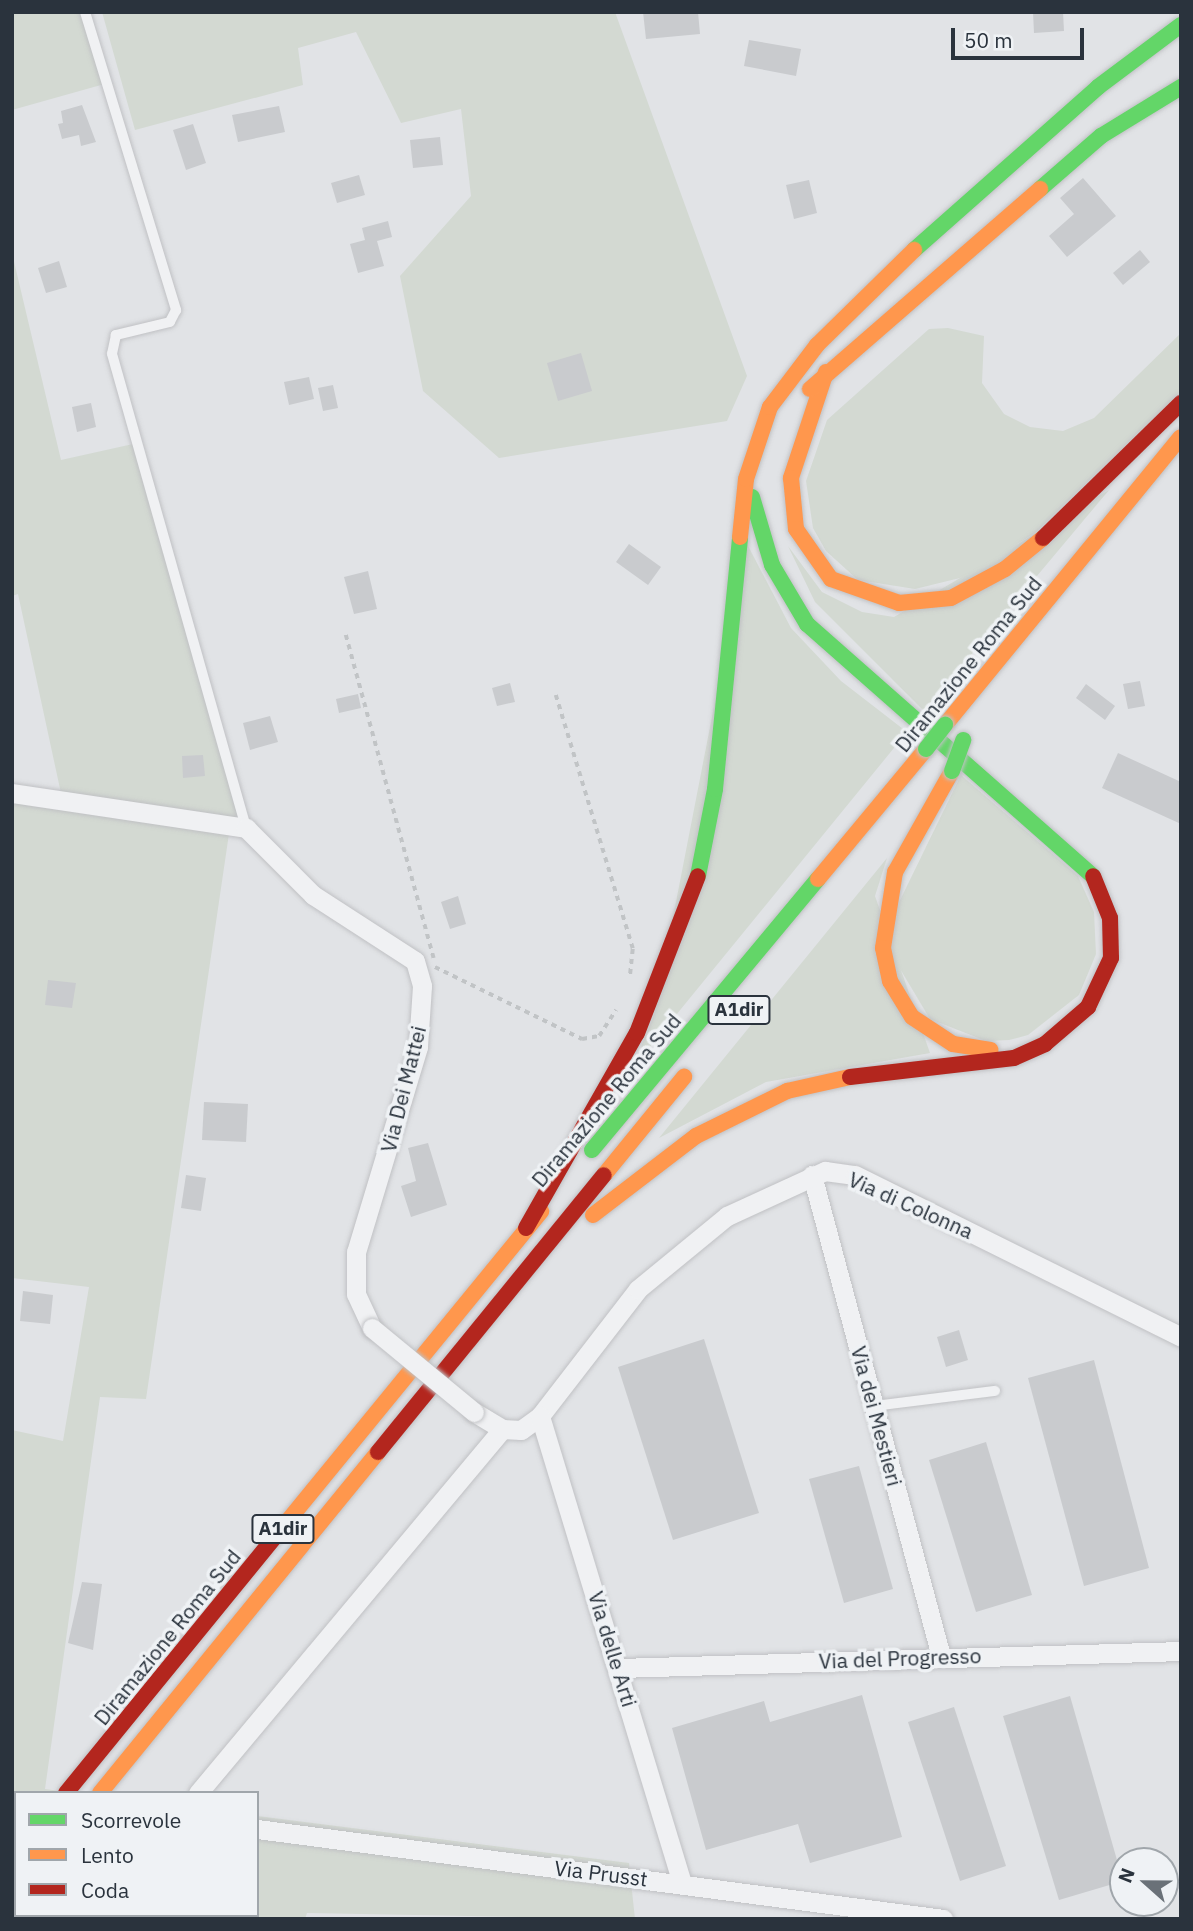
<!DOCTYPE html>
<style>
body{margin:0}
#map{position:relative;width:1193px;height:1931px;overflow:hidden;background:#e1e3e6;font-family:"IBM Plex Sans",sans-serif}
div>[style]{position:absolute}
.green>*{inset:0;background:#d3d9d2}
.building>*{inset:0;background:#c9cbce}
.path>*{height:3.5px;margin-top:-1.75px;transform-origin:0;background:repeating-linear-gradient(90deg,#c1c4c6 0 5px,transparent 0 10px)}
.roads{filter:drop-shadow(0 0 2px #c0c1c4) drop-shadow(0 0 2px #c0c1c4)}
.lane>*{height:10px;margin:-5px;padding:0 5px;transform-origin:5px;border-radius:5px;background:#f0f1f3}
.street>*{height:19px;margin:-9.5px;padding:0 9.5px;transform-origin:9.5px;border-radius:9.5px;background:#f0f1f3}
.fast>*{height:16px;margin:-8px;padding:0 8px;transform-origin:8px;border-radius:8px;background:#63d668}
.slow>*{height:16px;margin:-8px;padding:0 8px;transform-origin:8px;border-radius:8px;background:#ff974d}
.jam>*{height:16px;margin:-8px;padding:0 8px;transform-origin:8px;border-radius:8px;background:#b3261e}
.bridges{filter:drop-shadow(0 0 2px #c0c1c4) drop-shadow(0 0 2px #c0c1c4)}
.street-bridge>*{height:19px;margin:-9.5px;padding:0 9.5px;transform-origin:9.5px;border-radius:9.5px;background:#f0f1f3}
.fast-bridge>*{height:16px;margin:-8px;padding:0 8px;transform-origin:8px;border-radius:8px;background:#63d668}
span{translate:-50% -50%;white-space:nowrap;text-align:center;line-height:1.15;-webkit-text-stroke:7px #eff2f5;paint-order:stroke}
.shield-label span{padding:2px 5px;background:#eff2f5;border:2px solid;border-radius:5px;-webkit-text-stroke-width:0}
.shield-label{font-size:19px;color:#2a333d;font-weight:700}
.street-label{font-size:21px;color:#2a333d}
.frame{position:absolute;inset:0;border:14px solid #2a333d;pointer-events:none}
.legend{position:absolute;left:14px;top:1791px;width:245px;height:126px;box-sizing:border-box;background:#eff2f5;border:2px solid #a0a6ab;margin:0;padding:9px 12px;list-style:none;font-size:21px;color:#2a333d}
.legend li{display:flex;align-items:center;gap:14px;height:35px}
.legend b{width:35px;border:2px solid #a0a6ab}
.north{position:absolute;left:1109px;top:1847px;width:70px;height:70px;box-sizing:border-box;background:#eff2f5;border:2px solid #a0a6ab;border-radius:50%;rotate:291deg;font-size:19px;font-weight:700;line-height:28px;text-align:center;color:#2a333d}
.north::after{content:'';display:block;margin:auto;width:24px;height:32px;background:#6a7178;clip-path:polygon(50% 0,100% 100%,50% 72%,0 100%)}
.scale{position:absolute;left:951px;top:28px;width:133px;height:32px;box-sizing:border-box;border:4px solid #2a333d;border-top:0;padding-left:9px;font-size:21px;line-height:24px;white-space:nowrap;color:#2a333d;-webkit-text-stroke:5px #eff2f5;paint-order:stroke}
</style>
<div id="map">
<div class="green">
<i style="clip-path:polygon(12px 12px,87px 12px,108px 83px,12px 110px)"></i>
<i style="clip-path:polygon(102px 12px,615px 12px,747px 376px,727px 421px,499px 458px,423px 391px,400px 276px,471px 196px,461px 109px,401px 123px,356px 32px,298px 48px,303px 85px,135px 130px)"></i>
<i style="clip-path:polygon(12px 253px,61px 460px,142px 442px,241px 813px,231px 820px,146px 1399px,100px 1397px,45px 1789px,74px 1793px,16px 1793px,16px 1915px,147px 1919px,12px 1919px,12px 1430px,63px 1441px,89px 1287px,12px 1278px,12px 793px,62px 798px,18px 594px,12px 596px)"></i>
<i style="clip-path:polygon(948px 328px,984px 336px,982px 383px,1004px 414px,1030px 427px,1063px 431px,1094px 418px,1181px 333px,1181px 391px,1036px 532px,968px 576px,915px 589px,858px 580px,826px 551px,813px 528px,806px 481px,827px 420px,929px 329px)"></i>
<i style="clip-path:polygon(1109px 490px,924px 711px,815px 602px,788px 546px,822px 592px,862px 612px,894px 617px)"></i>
<i style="clip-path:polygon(746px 542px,791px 628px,841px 681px,907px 732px,632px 1069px,654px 1015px)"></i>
<i style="clip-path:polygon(961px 775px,1078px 876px,1094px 912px,1096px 954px,1079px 995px,1028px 1035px,1009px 1040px,986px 1041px,930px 1019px,890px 952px,888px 925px)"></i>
<i style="clip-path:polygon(887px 858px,875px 896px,930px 1053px,766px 1082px,659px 1138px)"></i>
<i style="clip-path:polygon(257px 1816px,629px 1863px,635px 1919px,307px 1913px,305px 1919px,222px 1919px,257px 1915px)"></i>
</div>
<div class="building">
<i style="clip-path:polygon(643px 12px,698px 12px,700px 34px,646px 39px)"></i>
<i style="clip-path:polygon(1033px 12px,1063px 12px,1064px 31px,1034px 33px)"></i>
<i style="clip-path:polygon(749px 40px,801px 49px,796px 76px,744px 66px)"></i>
<i style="clip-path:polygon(82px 105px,96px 142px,81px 146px,79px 135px,62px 139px,58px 124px,63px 123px,61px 111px)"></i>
<i style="clip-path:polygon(279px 106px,285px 132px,238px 142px,232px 115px)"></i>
<i style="clip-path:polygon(193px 124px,206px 163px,186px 170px,173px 130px)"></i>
<i style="clip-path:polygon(440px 137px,443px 165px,413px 168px,410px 140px)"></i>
<i style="clip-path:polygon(359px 175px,365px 195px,337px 203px,331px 183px)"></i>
<i style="clip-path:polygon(1083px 178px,1116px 216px,1067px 257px,1049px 236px,1074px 214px,1060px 198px)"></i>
<i style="clip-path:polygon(809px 180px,817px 213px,794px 219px,786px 185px)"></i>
<i style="clip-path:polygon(388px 221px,392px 237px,377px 241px,384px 266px,358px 273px,350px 244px,365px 240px,362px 228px)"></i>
<i style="clip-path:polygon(1140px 250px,1150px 262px,1123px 285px,1113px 273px)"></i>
<i style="clip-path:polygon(59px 261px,67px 287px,46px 293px,38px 268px)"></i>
<i style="clip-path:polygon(581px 353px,592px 391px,558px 401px,547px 363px)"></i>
<i style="clip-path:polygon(309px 377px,314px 399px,289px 405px,284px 382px)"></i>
<i style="clip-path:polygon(333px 385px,338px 408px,323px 411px,318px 388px)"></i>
<i style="clip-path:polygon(91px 403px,96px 427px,77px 432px,72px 407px)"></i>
<i style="clip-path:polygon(629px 544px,661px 567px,648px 585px,616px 562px)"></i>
<i style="clip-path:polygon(368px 571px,377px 609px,354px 614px,344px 577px)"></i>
<i style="clip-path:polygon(1140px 681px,1145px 706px,1128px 709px,1123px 684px)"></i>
<i style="clip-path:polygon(510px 683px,515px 702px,497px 706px,492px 688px)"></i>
<i style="clip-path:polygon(1086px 684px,1115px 706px,1105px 720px,1076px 698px)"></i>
<i style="clip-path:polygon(358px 694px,361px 708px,339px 713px,336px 699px)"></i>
<i style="clip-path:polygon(270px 716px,278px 742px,250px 750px,243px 723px)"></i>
<i style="clip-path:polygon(1118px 753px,1181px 782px,1181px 824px,1102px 788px)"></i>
<i style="clip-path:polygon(203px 755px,205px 776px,183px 778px,182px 756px)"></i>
<i style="clip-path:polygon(458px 896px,466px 924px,450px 929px,441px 902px)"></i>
<i style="clip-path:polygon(48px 980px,76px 983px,72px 1008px,45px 1005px)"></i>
<i style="clip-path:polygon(204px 1102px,248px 1104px,246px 1142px,202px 1140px)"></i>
<i style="clip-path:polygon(428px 1143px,447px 1205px,411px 1217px,401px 1186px,416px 1181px,408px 1148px)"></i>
<i style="clip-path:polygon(186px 1175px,206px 1178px,201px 1211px,181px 1208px)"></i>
<i style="clip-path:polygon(23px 1291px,53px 1295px,50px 1324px,20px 1321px)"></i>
<i style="clip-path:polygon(959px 1330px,968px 1360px,946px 1367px,937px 1337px)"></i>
<i style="clip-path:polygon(704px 1339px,759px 1513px,673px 1540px,618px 1367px)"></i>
<i style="clip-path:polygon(1094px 1360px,1149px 1568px,1084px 1586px,1028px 1378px)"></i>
<i style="clip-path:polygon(986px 1442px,1032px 1595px,976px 1612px,929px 1460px)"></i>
<i style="clip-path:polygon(859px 1466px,893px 1589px,844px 1603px,809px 1479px)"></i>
<i style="clip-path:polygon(82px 1582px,102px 1584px,93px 1650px,68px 1643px)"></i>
<i style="clip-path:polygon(862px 1695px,902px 1837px,810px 1863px,798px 1824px,706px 1850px,672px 1728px,764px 1701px,770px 1722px)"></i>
<i style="clip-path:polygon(1070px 1696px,1123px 1881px,1059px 1900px,1003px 1716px)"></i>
<i style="clip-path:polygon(954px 1707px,1006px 1866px,960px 1881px,908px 1722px)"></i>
</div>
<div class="path">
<i style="left:346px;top:635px;width:335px;rotate:74.8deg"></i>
<i style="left:556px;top:695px;width:265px;rotate:73.1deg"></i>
<i style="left:633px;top:949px;width:29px;rotate:96deg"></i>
<i style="left:435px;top:967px;width:164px;rotate:26.1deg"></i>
<i style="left:582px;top:1039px;width:17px;rotate:-10deg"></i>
<i style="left:599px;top:1036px;width:31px;rotate:-57deg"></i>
</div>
<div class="roads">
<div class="lane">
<i style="left:85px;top:12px;width:312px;rotate:73deg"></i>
<i style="left:176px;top:310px;width:13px;rotate:117deg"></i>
<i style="left:170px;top:322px;width:56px;rotate:166.5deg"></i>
<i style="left:116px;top:335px;width:19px;rotate:102deg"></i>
<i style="left:112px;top:354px;width:493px;rotate:74.2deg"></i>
<i style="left:874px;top:1406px;width:122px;rotate:-7.1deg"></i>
</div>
<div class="street">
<i style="left:12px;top:793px;width:237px;rotate:8.5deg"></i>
<i style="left:246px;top:828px;width:95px;rotate:45deg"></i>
<i style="left:313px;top:895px;width:121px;rotate:32.9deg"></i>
<i style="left:415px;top:961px;width:26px;rotate:74deg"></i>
<i style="left:422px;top:986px;width:61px;rotate:93.8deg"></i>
<i style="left:418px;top:1047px;width:214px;rotate:106.8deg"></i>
<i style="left:356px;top:1252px;width:42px;rotate:90deg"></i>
<i style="left:356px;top:1294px;width:38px;rotate:65deg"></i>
<i style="left:812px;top:1175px;width:498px;rotate:75deg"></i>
<i style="left:474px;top:1412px;width:33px;rotate:31deg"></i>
<i style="left:502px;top:1429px;width:19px;rotate:3deg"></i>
<i style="left:521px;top:1430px;width:24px;rotate:-36deg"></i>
<i style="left:540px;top:1416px;width:160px;rotate:-52.3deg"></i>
<i style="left:638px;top:1289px;width:115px;rotate:-39.4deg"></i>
<i style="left:727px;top:1216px;width:108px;rotate:-24.7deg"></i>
<i style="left:825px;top:1171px;width:30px;rotate:8deg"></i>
<i style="left:855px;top:1175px;width:364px;rotate:26.4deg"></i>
<i style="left:540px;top:1416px;width:487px;rotate:73.1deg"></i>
<i style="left:619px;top:1668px;width:562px;rotate:-1.73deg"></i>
<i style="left:198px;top:1793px;width:474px;rotate:-50.1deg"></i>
<i style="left:257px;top:1829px;width:692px;rotate:7.47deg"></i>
</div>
<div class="fast">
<i style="left:1040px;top:189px;width:81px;rotate:-41deg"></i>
<i style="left:1101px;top:136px;width:94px;rotate:-31.5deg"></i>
<i style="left:914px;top:250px;width:246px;rotate:-41.5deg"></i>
<i style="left:1098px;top:87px;width:104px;rotate:-36.8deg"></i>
<i style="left:752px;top:497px;width:71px;rotate:73.6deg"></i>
<i style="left:772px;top:565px;width:69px;rotate:59.3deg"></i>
<i style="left:807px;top:624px;width:381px;rotate:41.4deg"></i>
<i style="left:698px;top:876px;width:89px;rotate:-78.9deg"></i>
<i style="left:715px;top:789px;width:253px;rotate:-84.3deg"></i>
<i style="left:592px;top:1150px;width:353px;rotate:-50.2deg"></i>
<i style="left:12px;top:1899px;width:6px;rotate:-45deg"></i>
</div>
<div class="slow">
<i style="left:826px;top:372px;width:112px;rotate:108.3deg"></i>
<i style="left:791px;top:478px;width:51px;rotate:84.4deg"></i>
<i style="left:796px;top:529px;width:61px;rotate:55deg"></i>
<i style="left:831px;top:579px;width:72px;rotate:19.4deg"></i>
<i style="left:899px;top:603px;width:52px;rotate:-5.5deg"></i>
<i style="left:951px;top:598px;width:61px;rotate:-28.2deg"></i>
<i style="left:1005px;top:569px;width:49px;rotate:-39.2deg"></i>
<i style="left:810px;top:389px;width:305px;rotate:-41deg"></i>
<i style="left:740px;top:537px;width:58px;rotate:-84.1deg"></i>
<i style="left:746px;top:479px;width:76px;rotate:-71.6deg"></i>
<i style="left:770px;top:407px;width:78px;rotate:-52.8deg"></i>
<i style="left:817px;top:345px;width:136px;rotate:-44.4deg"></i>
<i style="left:945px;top:725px;width:372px;rotate:-50.7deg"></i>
<i style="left:952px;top:771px;width:116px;rotate:119.4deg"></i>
<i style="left:895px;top:872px;width:77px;rotate:99deg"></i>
<i style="left:883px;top:948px;width:34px;rotate:78deg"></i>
<i style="left:890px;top:981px;width:42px;rotate:58.6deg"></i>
<i style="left:912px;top:1017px;width:49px;rotate:33.4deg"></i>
<i style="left:953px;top:1044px;width:38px;rotate:9deg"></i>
<i style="left:818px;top:879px;width:169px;rotate:-50.3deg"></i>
<i style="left:604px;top:1175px;width:127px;rotate:-50.8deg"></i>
<i style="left:593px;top:1215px;width:130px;rotate:-37.5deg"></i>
<i style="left:696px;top:1136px;width:102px;rotate:-26.3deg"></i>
<i style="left:787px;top:1091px;width:65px;rotate:-12.5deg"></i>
<i style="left:286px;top:1523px;width:403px;rotate:-50.7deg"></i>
<i style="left:100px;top:1793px;width:440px;rotate:-50.8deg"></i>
<i style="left:12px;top:1859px;width:6px;rotate:-51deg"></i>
</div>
<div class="jam">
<i style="left:1043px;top:538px;width:193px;rotate:-44.4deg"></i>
<i style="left:850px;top:1077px;width:165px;rotate:-6.6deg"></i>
<i style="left:1014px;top:1058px;width:34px;rotate:-24deg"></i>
<i style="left:1045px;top:1044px;width:57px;rotate:-40.7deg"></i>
<i style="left:1088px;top:1007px;width:54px;rotate:-64.9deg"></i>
<i style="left:1111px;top:958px;width:40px;rotate:-91.4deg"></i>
<i style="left:1110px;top:918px;width:45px;rotate:-112deg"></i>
<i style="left:526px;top:1228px;width:224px;rotate:-60.4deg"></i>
<i style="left:637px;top:1033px;width:168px;rotate:-68.8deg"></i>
<i style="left:378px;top:1452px;width:357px;rotate:-50.8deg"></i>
<i style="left:66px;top:1793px;width:348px;rotate:-50.8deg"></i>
</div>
</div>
<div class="bridges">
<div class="street-bridge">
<i style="left:372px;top:1328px;width:132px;rotate:39.5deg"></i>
</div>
<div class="fast-bridge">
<i style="left:926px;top:749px;width:31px;rotate:-52deg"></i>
<i style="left:952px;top:771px;width:33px;rotate:-70deg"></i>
</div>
</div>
<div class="shield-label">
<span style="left:739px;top:1010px">A1dir</span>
<span style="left:283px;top:1529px">A1dir</span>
</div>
<div class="street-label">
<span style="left:968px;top:664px;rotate:-51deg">Diramazione Roma Sud</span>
<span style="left:403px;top:1089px;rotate:-76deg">Via Dei Mattei</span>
<span style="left:606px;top:1100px;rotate:-50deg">Diramazione Roma Sud</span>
<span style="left:911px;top:1205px;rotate:24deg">Via di Colonna</span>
<span style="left:877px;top:1416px;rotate:75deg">Via dei Mestieri</span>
<span style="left:167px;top:1637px;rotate:-51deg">Diramazione Roma Sud</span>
<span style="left:613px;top:1649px;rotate:73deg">Via delle Arti</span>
<span style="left:900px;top:1658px;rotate:-2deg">Via del Progresso</span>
<span style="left:601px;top:1873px;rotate:7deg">Via Prusst</span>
</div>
<div class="frame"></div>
<ul class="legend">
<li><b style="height:9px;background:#63d668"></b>Scorrevole</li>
<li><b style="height:9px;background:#ff974d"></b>Lento</li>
<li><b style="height:9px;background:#b3261e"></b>Coda</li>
</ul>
<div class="north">N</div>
<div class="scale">50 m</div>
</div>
